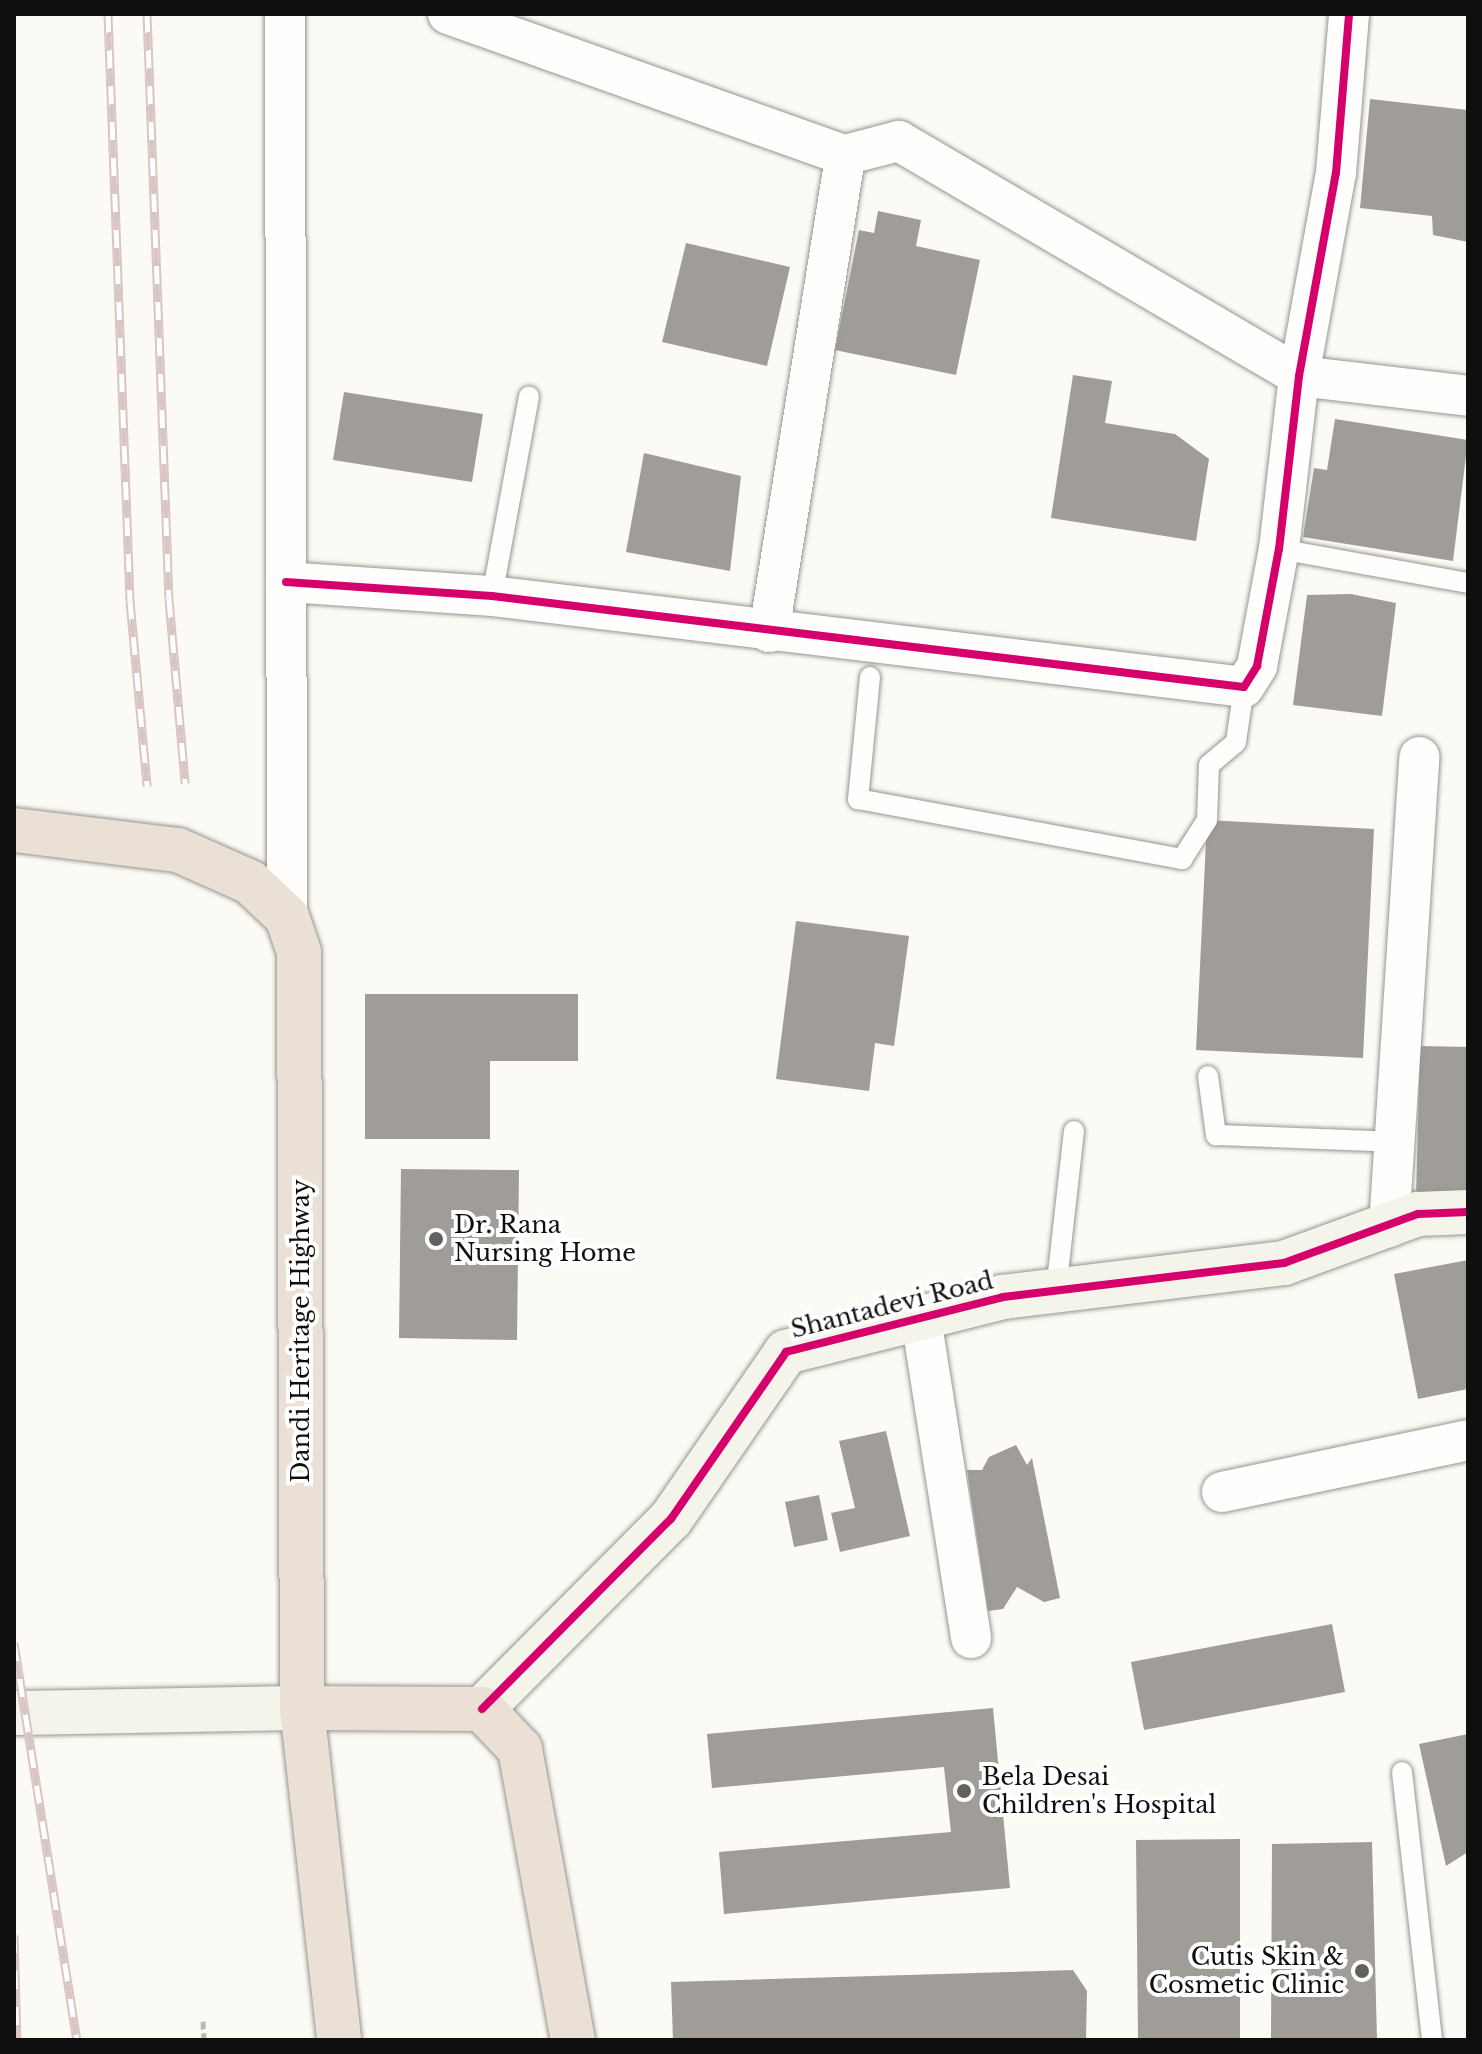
<!DOCTYPE html>
<style>
body{margin:0}
#map{position:relative;width:1482px;height:2054px;overflow:hidden;background:#fcfaf4;font-family:"Libre Baskerville",serif}
div>[style]{position:absolute}
.building>*{inset:0;background:#a09d99}
.path>*{height:5px;margin-top:-2.5px;transform-origin:0;background:repeating-linear-gradient(90deg,#b9b9b8 0 8px,transparent 0 12px)}
.roads{filter:drop-shadow(0 0 2px #969592) drop-shadow(0 0 2px #969592)}
.lane>*{height:20px;margin:-10px;padding:0 10px;transform-origin:10px;border-radius:10px;background:#fffefd}
.street>*{height:40px;margin:-20px;padding:0 20px;transform-origin:20px;border-radius:20px;background:#fffefd}
.secondary>*{height:44px;margin:-22px;padding:0 22px;transform-origin:22px;border-radius:22px;background:#f5f4ea}
.highway>*{height:44px;margin:-22px;padding:0 22px;transform-origin:22px;border-radius:22px;background:#eae0d5}
.rail>*{height:9px;margin-top:-4.5px;transform-origin:0;background:repeating-linear-gradient(90deg,#fff 0 18px,#d8c5c4 0 36px);box-sizing:border-box;border-block:2px solid #d8c5c4}
.cycleway>*{height:8px;margin:-4px;padding:0 4px;transform-origin:4px;border-radius:4px;background:#d6006c}
.dots>*{width:22px;height:22px;translate:-50% -50%;box-sizing:border-box;border:4px solid #fff;border-radius:50%}
span{translate:-50% -50%;white-space:nowrap;text-align:center;line-height:1.15;-webkit-text-stroke:8px #fff;paint-order:stroke}
.poi-label{font-size:24px;color:#0f0f0f}
.left{translate:0 -50%;text-align:left}
.right{translate:-100% -50%;text-align:right}
.street-label{font-size:24px;color:#0f0f0f}
.frame{position:absolute;inset:0;border:16px solid #0f0f0f;pointer-events:none}
</style>
<div id="map">
<div class="building">
<i style="clip-path:polygon(1370px 99px,1468px 110px,1468px 242px,1433px 235px,1432px 216px,1360px 208px)"></i>
<i style="clip-path:polygon(878px 211px,921px 220px,916px 246px,980px 260px,956px 375px,835px 350px,859px 230px,874px 233px)"></i>
<i style="clip-path:polygon(686px 243px,790px 267px,767px 366px,662px 342px)"></i>
<i style="clip-path:polygon(1073px 375px,1112px 381px,1105px 423px,1175px 434px,1209px 459px,1196px 541px,1051px 518px)"></i>
<i style="clip-path:polygon(344px 392px,483px 414px,472px 482px,333px 460px)"></i>
<i style="clip-path:polygon(1335px 419px,1468px 440px,1453px 561px,1303px 537px,1314px 468px,1327px 470px)"></i>
<i style="clip-path:polygon(644px 453px,741px 476px,730px 571px,626px 552px)"></i>
<i style="clip-path:polygon(1351px 594px,1396px 603px,1382px 716px,1293px 705px,1307px 595px)"></i>
<i style="clip-path:polygon(1207px 820px,1374px 829px,1363px 1058px,1196px 1050px)"></i>
<i style="clip-path:polygon(796px 921px,909px 936px,894px 1046px,875px 1043px,869px 1091px,776px 1079px)"></i>
<i style="clip-path:polygon(365px 994px,578px 994px,578px 1061px,490px 1061px,490px 1139px,365px 1139px)"></i>
<i style="clip-path:polygon(1420px 1046px,1468px 1047px,1468px 1195px,1416px 1196px)"></i>
<i style="clip-path:polygon(401px 1169px,519px 1170px,517px 1340px,399px 1338px)"></i>
<i style="clip-path:polygon(1468px 1260px,1468px 1389px,1418px 1399px,1394px 1274px)"></i>
<i style="clip-path:polygon(886px 1431px,910px 1536px,840px 1552px,831px 1513px,855px 1508px,839px 1441px)"></i>
<i style="clip-path:polygon(1016px 1445px,1027px 1465px,1032px 1458px,1060px 1598px,1044px 1602px,1017px 1587px,1003px 1609px,988px 1611px,967px 1470px,982px 1470px,989px 1457px)"></i>
<i style="clip-path:polygon(819px 1495px,828px 1540px,794px 1547px,785px 1502px)"></i>
<i style="clip-path:polygon(1332px 1624px,1345px 1692px,1144px 1730px,1131px 1662px)"></i>
<i style="clip-path:polygon(993px 1708px,1010px 1888px,724px 1914px,719px 1852px,951px 1832px,944px 1767px,712px 1788px,707px 1734px)"></i>
<i style="clip-path:polygon(1468px 1734px,1468px 1852px,1446px 1866px,1419px 1744px)"></i>
<i style="clip-path:polygon(1240px 1839px,1240px 2040px,1138px 2040px,1136px 1840px)"></i>
<i style="clip-path:polygon(1372px 1842px,1377px 2040px,1271px 2040px,1272px 1844px)"></i>
<i style="clip-path:polygon(1073px 1970px,1087px 1991px,1086px 2040px,673px 2040px,671px 1982px)"></i>
</div>
<div class="path">
<i style="left:203px;top:2021px;width:19px;rotate:87deg"></i>
</div>
<div class="roads">
<div class="lane">
<i style="left:1279px;top:549px;width:192px;rotate:10.2deg"></i>
<i style="left:492px;top:596px;width:203px;rotate:-79.5deg"></i>
<i style="left:870px;top:677px;width:123px;rotate:95.6deg"></i>
<i style="left:858px;top:799px;width:330px;rotate:10.5deg"></i>
<i style="left:1182px;top:859px;width:46px;rotate:-57.3deg"></i>
<i style="left:1207px;top:820px;width:55px;rotate:-87.9deg"></i>
<i style="left:1209px;top:765px;width:35px;rotate:-40deg"></i>
<i style="left:1236px;top:742px;width:56px;rotate:-81.7deg"></i>
<i style="left:1208px;top:1076px;width:60px;rotate:82.3deg"></i>
<i style="left:1216px;top:1135px;width:179px;rotate:2.2deg"></i>
<i style="left:1056px;top:1291px;width:161px;rotate:-83.6deg"></i>
<i style="left:1402px;top:1772px;width:270px;rotate:83.6deg"></i>
</div>
<div class="street">
<i style="left:285px;top:14px;width:903px;rotate:89.87deg"></i>
<i style="left:448px;top:14px;width:421px;rotate:19.6deg"></i>
<i style="left:845px;top:155px;width:56px;rotate:-14.5deg"></i>
<i style="left:899px;top:141px;width:464px;rotate:30.4deg"></i>
<i style="left:1299px;top:376px;width:170px;rotate:6.7deg"></i>
<i style="left:286px;top:582px;width:206px;rotate:3.9deg"></i>
<i style="left:492px;top:596px;width:757px;rotate:6.9deg"></i>
<i style="left:1244px;top:687px;width:25px;rotate:-58deg"></i>
<i style="left:1257px;top:666px;width:119px;rotate:-79.4deg"></i>
<i style="left:1279px;top:549px;width:174px;rotate:-83.4deg"></i>
<i style="left:1299px;top:376px;width:206px;rotate:-79.7deg"></i>
<i style="left:1336px;top:173px;width:160px;rotate:-85.3deg"></i>
<i style="left:769px;top:632px;width:483px;rotate:-80.9deg"></i>
<i style="left:1389px;top:1227px;width:471px;rotate:-86.3deg"></i>
<i style="left:921px;top:1318px;width:324px;rotate:81.1deg"></i>
<i style="left:1222px;top:1492px;width:251px;rotate:-11.9deg"></i>
</div>
<div class="secondary">
<i style="left:482px;top:1709px;width:268px;rotate:-45.2deg"></i>
<i style="left:671px;top:1519px;width:203px;rotate:-55.4deg"></i>
<i style="left:786px;top:1352px;width:224px;rotate:-14.2deg"></i>
<i style="left:1003px;top:1297px;width:283px;rotate:-6.9deg"></i>
<i style="left:1284px;top:1263px;width:143px;rotate:-20.1deg"></i>
<i style="left:1418px;top:1214px;width:50px;rotate:-2.3deg"></i>
<i style="left:14px;top:1713px;width:288px;rotate:-1deg"></i>
</div>
<div class="highway">
<i style="left:14px;top:830px;width:165px;rotate:7deg"></i>
<i style="left:178px;top:850px;width:79px;rotate:24deg"></i>
<i style="left:250px;top:882px;width:51px;rotate:43.4deg"></i>
<i style="left:287px;top:917px;width:37px;rotate:71deg"></i>
<i style="left:299px;top:952px;width:756px;rotate:89.77deg"></i>
<i style="left:302px;top:1708px;width:334px;rotate:83.6deg"></i>
<i style="left:302px;top:1708px;width:180px;rotate:0.3deg"></i>
<i style="left:482px;top:1709px;width:55px;rotate:46.5deg"></i>
<i style="left:520px;top:1749px;width:296px;rotate:79.7deg"></i>
</div>
</div>
<div class="rail">
<i style="left:108px;top:14px;width:587px;rotate:87.85deg"></i>
<i style="left:130px;top:601px;width:186px;rotate:84.7deg"></i>
<i style="left:147px;top:14px;width:585px;rotate:87.85deg"></i>
<i style="left:169px;top:599px;width:185px;rotate:85deg"></i>
<i style="left:14px;top:1643px;width:402px;rotate:81deg"></i>
<i style="left:14px;top:1935px;width:105px;rotate:88.4deg"></i>
</div>
<div class="cycleway">
<i style="left:286px;top:582px;width:206px;rotate:3.9deg"></i>
<i style="left:492px;top:596px;width:757px;rotate:6.9deg"></i>
<i style="left:1244px;top:687px;width:25px;rotate:-58deg"></i>
<i style="left:1257px;top:666px;width:119px;rotate:-79.4deg"></i>
<i style="left:1279px;top:549px;width:174px;rotate:-83.4deg"></i>
<i style="left:1299px;top:376px;width:206px;rotate:-79.7deg"></i>
<i style="left:1336px;top:173px;width:160px;rotate:-85.3deg"></i>
<i style="left:482px;top:1709px;width:268px;rotate:-45.2deg"></i>
<i style="left:671px;top:1519px;width:203px;rotate:-55.4deg"></i>
<i style="left:786px;top:1352px;width:224px;rotate:-14.2deg"></i>
<i style="left:1003px;top:1297px;width:283px;rotate:-6.9deg"></i>
<i style="left:1284px;top:1263px;width:143px;rotate:-20.1deg"></i>
<i style="left:1418px;top:1214px;width:50px;rotate:-2.3deg"></i>
</div>
<div class="dots">
<i style="left:436px;top:1239px;background:#62615f"></i>
<i style="left:964px;top:1791px;background:#62615f"></i>
<i style="left:1362px;top:1971px;background:#62615f"></i>
</div>
<div class="poi-label">
<span class="left" style="left:454px;top:1239px">Dr. Rana<br>Nursing Home</span>
<span class="left" style="left:982px;top:1791px">Bela Desai<br>Children's Hospital</span>
<span class="right" style="left:1344px;top:1971px">Cutis Skin &amp;<br>Cosmetic Clinic</span>
</div>
<div class="street-label">
<span style="left:892px;top:1305px;rotate:-14deg">Shantadevi Road</span>
<span style="left:301px;top:1331px;rotate:-90deg">Dandi Heritage Highway</span>
</div>
<div class="frame"></div>
</div>
